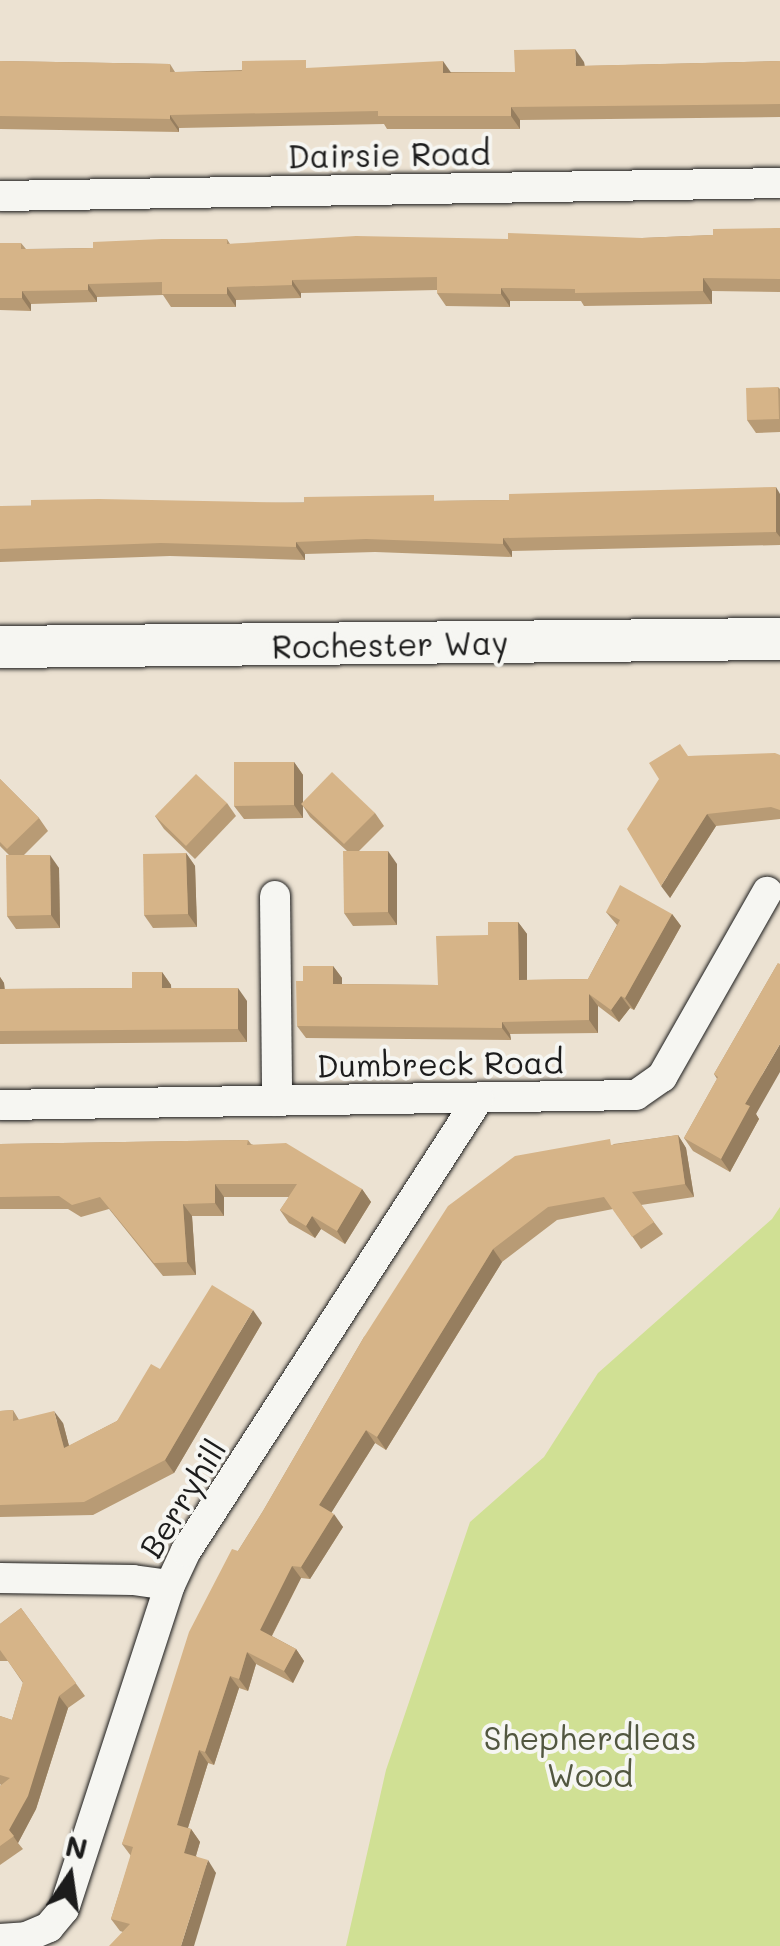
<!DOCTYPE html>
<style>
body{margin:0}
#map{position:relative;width:780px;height:1946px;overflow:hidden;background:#ece2d2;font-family:Mali,sans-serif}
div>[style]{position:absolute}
.green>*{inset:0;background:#d0e094}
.roads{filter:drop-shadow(0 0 2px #1c1c1c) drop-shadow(0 0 2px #1c1c1c)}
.street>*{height:30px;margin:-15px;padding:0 15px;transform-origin:15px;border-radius:15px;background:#f6f6f2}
.secondary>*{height:42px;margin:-21px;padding:0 21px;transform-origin:21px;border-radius:21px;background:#f6f6f2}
.wall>*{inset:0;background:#b89b75}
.shaded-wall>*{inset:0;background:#967e5f}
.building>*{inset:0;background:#d6b488}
span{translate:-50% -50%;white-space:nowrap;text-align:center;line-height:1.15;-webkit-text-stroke:8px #f6f6f2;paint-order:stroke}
.street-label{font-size:32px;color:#1c1c1c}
.park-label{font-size:32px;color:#525740}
.north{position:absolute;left:20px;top:1826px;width:100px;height:100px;-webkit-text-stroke:8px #f6f6f2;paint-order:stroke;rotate:13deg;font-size:28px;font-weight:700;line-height:40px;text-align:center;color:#1c1c1c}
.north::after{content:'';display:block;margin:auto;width:35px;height:45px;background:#1c1c1c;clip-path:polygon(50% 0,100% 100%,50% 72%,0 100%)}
</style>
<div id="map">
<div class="green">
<i style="clip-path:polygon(780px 1207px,780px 1946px,346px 1946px,386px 1770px,470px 1522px,544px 1457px,598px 1373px,772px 1219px)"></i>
</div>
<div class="roads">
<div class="street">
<i style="left:0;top:196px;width:780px;rotate:-0.95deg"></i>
<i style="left:275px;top:896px;width:205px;rotate:89.4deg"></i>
<i style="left:0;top:1105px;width:636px;rotate:-0.9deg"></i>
<i style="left:636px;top:1095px;width:32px;rotate:-35deg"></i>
<i style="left:662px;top:1077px;width:213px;rotate:-60.4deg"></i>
<i style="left:0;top:1578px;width:133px;rotate:0.9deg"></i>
<i style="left:133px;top:1580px;width:37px;rotate:8deg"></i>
<i style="left:0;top:1939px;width:26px;rotate:-4deg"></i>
<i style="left:26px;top:1937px;width:25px;rotate:-23deg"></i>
<i style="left:49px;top:1927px;width:23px;rotate:-50deg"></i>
<i style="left:64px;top:1909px;width:341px;rotate:-71.9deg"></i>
<i style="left:170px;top:1585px;width:38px;rotate:-65deg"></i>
<i style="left:186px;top:1551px;width:539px;rotate:-57.11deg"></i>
</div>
<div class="secondary">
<i style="left:0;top:647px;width:780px;rotate:-0.59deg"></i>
</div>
</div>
<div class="wall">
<i style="clip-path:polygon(0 61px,170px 64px,175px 72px,311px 68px,451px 72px,515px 72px,584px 62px,585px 66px,780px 61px,780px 117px,520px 120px,520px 129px,387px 129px,384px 124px,179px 128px,179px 132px,0 129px)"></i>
<i style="clip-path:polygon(780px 228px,780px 292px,712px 291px,712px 304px,584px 306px,581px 301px,510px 301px,510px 307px,446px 306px,437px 293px,437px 290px,301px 293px,301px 298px,236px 300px,236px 307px,171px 307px,163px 295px,97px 297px,97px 302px,31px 304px,31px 311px,0 310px,0 243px,21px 243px,26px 249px,93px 248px,227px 239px,230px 244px,642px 238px,713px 235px)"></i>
<i style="clip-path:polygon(778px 387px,780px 389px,780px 432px,756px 433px,747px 420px)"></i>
<i style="clip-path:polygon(780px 494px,780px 545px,512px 551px,512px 557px,375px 552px,305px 554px,305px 560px,170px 556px,0 562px,0 506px,509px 500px)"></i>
<i style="clip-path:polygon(780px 755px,780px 819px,716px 826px,670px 898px,659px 779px,689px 756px)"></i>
<i style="clip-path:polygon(294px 762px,303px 775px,303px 802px,375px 813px,384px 826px,359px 851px,397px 864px,397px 925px,353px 926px,344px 913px,347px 851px,310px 817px,303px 806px,303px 818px,244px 819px,234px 806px)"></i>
<i style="clip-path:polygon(0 779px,39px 818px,48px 831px,24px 855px,59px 868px,60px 928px,16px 929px,7px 916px,9px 855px,0 846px)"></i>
<i style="clip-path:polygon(227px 803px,236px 816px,195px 859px,164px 829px,155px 816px)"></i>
<i style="clip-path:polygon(186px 853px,195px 866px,197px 927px,153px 928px,144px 915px)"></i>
<i style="clip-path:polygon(606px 912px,672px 914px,681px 926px,634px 1010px,630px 1008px,619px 1022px,598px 1006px,598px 1033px,510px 1034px,511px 1040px,306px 1038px,297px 1026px,303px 981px,333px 966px,342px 978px,342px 984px,438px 985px,488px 935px,518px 922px,527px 934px,527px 980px,588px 979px,617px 925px)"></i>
<i style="clip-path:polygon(778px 963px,756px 1114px,759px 1119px,730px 1172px,693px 1151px,684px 1138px,717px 1079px,714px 1074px)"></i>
<i style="clip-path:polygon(162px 972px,171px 985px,171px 988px,247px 1001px,247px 1042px,0 1044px,0 977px,4px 983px,5px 989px,132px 988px)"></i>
<i style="clip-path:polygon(678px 1135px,686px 1148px,694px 1197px,641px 1205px,663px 1234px,641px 1249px,613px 1209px,557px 1220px,502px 1262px,386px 1450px,375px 1443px,331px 1513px,343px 1527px,310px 1579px,301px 1578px,272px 1636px,296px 1649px,304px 1661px,293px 1683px,256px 1664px,248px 1691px,239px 1688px,214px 1765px,208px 1763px,188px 1828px,191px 1829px,200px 1842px,196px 1856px,216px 1873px,123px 1932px,120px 1931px,111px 1919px,131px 1856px,122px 1844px,238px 1551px,263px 1511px,364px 1337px,614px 1144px)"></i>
<i style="clip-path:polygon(248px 1140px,251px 1144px,362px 1189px,371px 1202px,345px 1244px,321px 1229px,315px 1238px,289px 1223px,280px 1210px,289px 1197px,224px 1197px,224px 1216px,192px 1216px,196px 1275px,163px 1276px,109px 1209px,81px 1217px,68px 1209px,0 1209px,0 1144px)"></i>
<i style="clip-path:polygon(262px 1323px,174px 1473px,93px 1515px,0 1517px,0 1411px,13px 1410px,19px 1420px,63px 1423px,69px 1446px,117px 1421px,160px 1369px)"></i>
<i style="clip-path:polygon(21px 1608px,85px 1696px,68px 1708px,36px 1809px,18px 1843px,23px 1849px,0 1865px,0 1786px,1px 1785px,0 1784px,0 1716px,12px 1720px,23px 1683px,8px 1661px,0 1661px,0 1624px)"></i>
</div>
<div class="shaded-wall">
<i style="clip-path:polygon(575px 49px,584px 62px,585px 79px,576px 66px)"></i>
<i style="clip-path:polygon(443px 61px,452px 74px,443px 73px)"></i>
<i style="clip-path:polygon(511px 107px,520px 120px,520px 129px,511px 116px)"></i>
<i style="clip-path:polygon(170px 115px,179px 128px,179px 132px,170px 119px)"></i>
<i style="clip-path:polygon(703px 278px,712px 291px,712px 304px,703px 291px)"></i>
<i style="clip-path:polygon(292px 280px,301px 293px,301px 298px,292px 285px)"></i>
<i style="clip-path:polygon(88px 284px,97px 297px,97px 302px,88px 290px)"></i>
<i style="clip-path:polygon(227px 287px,236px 300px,236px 307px,227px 294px)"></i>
<i style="clip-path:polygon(501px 288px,510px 301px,510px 307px,501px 294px)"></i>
<i style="clip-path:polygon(22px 291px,31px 304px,31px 311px,22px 298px)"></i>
<i style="clip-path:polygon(776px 487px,780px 494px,780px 537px,776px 532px)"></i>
<i style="clip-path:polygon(503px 538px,512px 551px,512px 557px,503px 544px)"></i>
<i style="clip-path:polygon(296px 542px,305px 554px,305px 560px,296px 547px)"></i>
<i style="clip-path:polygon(294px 762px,303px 775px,303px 818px,294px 805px)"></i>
<i style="clip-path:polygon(707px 814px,716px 826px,670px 898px,661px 886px)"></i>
<i style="clip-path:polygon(388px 851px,397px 864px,397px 925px,388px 912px)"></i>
<i style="clip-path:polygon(186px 853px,195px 866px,197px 927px,188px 914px)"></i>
<i style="clip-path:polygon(50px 855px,59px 868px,60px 928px,51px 915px)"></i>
<i style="clip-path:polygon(672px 914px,681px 926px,634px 1010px,625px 998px)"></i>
<i style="clip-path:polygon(518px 922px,527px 934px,527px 992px,519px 980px)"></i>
<i style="clip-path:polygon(333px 966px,342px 978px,342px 996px,333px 984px)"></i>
<i style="clip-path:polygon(162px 972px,171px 985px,172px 1001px,162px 988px)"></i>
<i style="clip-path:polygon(0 977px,4px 983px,5px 1001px,0 994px)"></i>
<i style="clip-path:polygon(238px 988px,247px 1001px,247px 1042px,238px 1029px)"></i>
<i style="clip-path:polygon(589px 994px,598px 1006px,598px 1033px,589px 1020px)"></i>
<i style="clip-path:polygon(621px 996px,630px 1008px,619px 1022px,611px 1010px)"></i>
<i style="clip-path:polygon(502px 1022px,510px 1034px,511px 1040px,502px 1028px)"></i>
<i style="clip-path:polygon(780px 1044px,780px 1072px,756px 1114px,759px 1119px,730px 1172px,721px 1159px,745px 1104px)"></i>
<i style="clip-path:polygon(678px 1135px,686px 1148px,694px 1197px,685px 1184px)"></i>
<i style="clip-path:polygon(215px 1184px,224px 1197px,224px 1216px,215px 1203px)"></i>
<i style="clip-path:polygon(362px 1189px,371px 1202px,345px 1244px,337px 1231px)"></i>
<i style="clip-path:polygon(183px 1204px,192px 1216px,196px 1275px,187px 1262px)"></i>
<i style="clip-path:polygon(312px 1216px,321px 1229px,315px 1238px,306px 1226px)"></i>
<i style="clip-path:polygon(493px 1249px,502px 1262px,386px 1450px,377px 1437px)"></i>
<i style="clip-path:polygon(253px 1310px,262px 1323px,174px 1473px,165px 1460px)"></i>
<i style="clip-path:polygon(54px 1411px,63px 1423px,73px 1461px,64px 1448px)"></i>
<i style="clip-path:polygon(366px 1430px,375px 1443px,328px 1518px,319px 1505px)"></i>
<i style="clip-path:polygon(334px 1514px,343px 1527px,310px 1579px,301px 1567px)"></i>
<i style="clip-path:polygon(292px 1566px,301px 1578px,268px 1643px,260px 1630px)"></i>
<i style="clip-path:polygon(296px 1649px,304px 1661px,293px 1683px,284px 1671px)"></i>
<i style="clip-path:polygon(247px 1652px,256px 1664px,248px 1691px,239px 1679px)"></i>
<i style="clip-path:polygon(230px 1676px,239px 1688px,214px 1765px,205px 1752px)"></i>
<i style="clip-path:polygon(59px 1696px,68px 1708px,36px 1809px,18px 1843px,9px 1830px)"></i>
<i style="clip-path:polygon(199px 1750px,208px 1763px,185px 1837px,177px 1825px)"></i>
<i style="clip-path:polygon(191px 1829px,200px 1842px,193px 1865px,184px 1853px)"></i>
<i style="clip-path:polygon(208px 1860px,216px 1873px,194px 1946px,181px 1946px)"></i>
</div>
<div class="building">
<i style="clip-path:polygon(575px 49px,576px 66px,780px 61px,780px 104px,511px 107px,511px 116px,378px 116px,378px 111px,170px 115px,170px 119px,0 116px,0 61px,170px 64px,170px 72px,205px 72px,242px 71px,242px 61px,306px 60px,306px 68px,443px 61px,443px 73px,515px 72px,514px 50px)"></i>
<i style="clip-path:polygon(780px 228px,780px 279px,703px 278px,703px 291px,575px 293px,575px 289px,501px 288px,501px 294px,437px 293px,437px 277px,292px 280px,292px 285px,227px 287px,227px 294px,162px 294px,162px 282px,88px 284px,88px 290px,22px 291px,22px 298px,0 298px,0 243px,21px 243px,21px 249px,57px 249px,93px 248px,93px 242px,162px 239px,227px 239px,227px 244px,356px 236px,508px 239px,508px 233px,642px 238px,713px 235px,713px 229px)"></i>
<i style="clip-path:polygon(778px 387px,779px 419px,747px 420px,746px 388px)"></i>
<i style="clip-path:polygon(776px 487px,776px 532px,503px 538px,503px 544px,366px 539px,296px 542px,296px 547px,161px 543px,0 549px,0 506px,31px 506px,31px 500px,99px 499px,304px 503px,304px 497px,434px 495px,434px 501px,509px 500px,509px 494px)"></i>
<i style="clip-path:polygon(680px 744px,688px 756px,775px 753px,780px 755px,780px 810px,771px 807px,707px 814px,661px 886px,627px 829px,659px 779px,649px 763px)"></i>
<i style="clip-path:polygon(234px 762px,294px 762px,294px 805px,234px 806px)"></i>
<i style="clip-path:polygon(332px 772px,375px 813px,344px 844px,301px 804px)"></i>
<i style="clip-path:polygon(196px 774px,227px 803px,186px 846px,155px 816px)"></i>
<i style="clip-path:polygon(0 779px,39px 818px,7px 849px,0 842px)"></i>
<i style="clip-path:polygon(343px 851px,388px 851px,388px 912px,344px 913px)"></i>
<i style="clip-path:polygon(186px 853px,188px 914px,144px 915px,143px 854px)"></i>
<i style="clip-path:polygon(6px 855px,50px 855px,51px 915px,7px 916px)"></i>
<i style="clip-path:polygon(620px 885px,672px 914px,625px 998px,621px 996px,611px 1010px,589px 994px,589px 1020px,502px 1022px,502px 1028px,297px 1026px,296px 981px,303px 981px,303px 966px,333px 966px,333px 984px,438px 985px,436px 936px,488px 935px,488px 922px,518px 922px,519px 980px,588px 979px,620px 920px,606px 912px)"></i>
<i style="clip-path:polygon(778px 963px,780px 964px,780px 1044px,745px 1104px,750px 1106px,721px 1159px,684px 1138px,718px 1077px,714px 1074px)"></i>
<i style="clip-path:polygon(132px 972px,162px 972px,162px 988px,238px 988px,238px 1029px,0 1031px,0 989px,132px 988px)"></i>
<i style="clip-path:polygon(678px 1135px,685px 1184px,632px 1192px,654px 1222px,632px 1237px,604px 1197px,548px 1207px,493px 1249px,377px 1437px,366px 1430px,319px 1505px,334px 1514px,301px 1567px,292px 1566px,260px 1630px,296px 1649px,284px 1671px,247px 1652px,239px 1679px,230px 1676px,205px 1752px,199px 1750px,177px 1825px,191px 1829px,184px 1853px,208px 1860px,181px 1946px,109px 1946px,130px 1924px,111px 1919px,133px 1847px,122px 1844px,189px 1632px,232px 1549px,238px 1551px,263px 1511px,364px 1337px,448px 1206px,515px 1156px,610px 1139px,611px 1145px)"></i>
<i style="clip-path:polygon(248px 1140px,247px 1145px,286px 1143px,362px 1189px,337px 1231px,312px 1216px,306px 1226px,280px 1210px,297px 1184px,215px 1184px,215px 1203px,183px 1204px,187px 1262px,154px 1263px,100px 1197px,72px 1205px,59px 1196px,0 1197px,0 1144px)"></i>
<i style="clip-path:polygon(212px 1285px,253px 1310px,165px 1460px,84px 1502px,0 1505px,0 1411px,13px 1410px,13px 1421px,54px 1411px,64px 1448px,117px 1421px,151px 1364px,160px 1369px)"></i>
<i style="clip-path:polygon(21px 1608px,76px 1683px,59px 1696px,28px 1796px,9px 1830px,14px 1836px,0 1846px,0 1786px,10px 1778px,0 1775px,0 1716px,12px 1720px,23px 1682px,0 1650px,0 1624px)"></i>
</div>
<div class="street-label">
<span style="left:389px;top:154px;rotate:-1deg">Dairsie Road</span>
<span style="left:390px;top:644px;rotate:-1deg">Rochester Way</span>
<span style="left:440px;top:1063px;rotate:-1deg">Dumbreck Road</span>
<span style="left:182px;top:1498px;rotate:-58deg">Berryhill</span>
</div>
<div class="park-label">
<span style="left:590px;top:1756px">Shepherdleas<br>Wood</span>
</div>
<div class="north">N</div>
</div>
